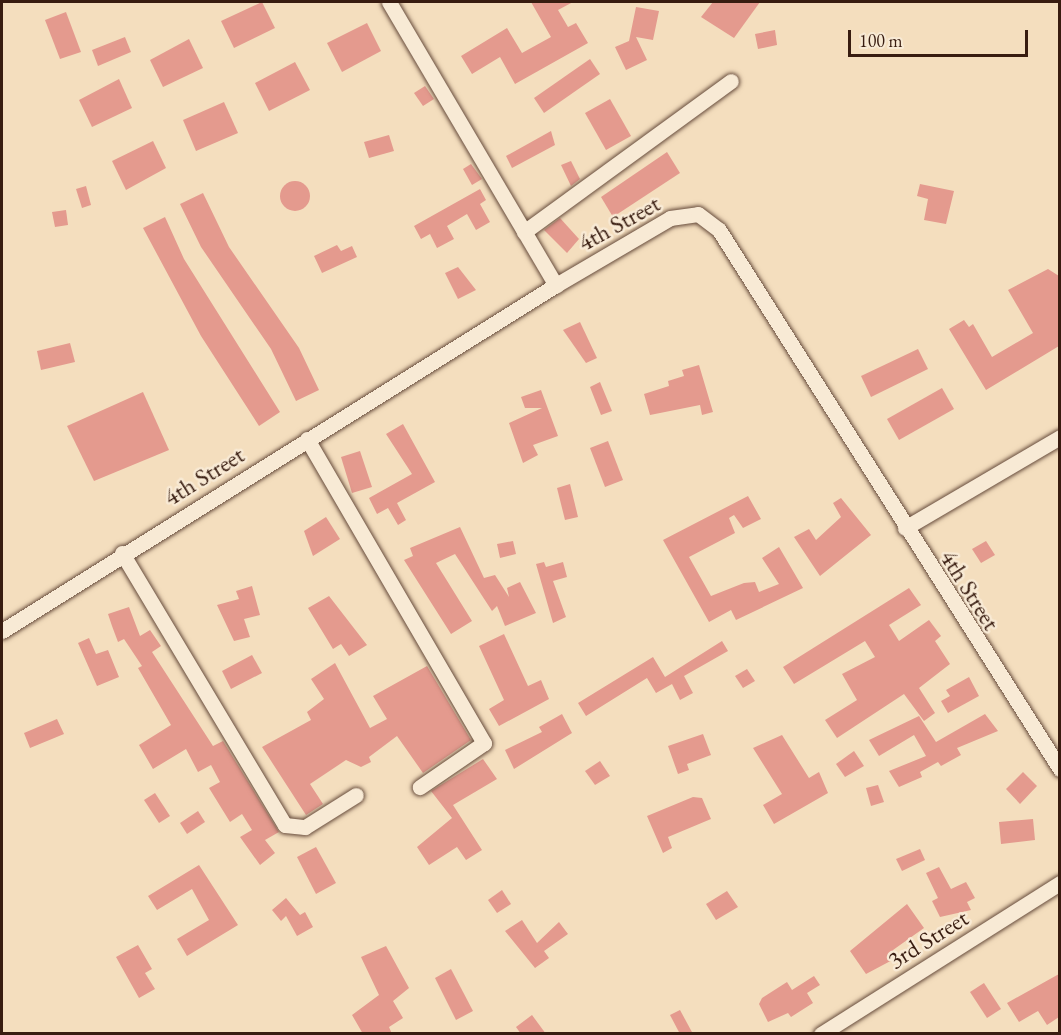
<!DOCTYPE html>
<style>
body{margin:0}
#map{position:relative;width:1061px;height:1035px;overflow:hidden;background:#f4debe;font-family:"EB Garamond",serif}
div>[style]{position:absolute}
.building>*{inset:0;background:#e49a8e}
.round{border-radius:50%}
.roads{filter:drop-shadow(0 0 2px #674c3c) drop-shadow(0 0 2px #674c3c)}
.street>*{height:15px;margin:-7.5px;padding:0 7.5px;transform-origin:7.5px;border-radius:7.5px;background:#f8ead5}
span{translate:-50% -50%;white-space:nowrap;text-align:center;line-height:1.15;-webkit-text-stroke:5px #f8ead5;paint-order:stroke}
.street-label{font-size:24px;color:#381c10}
.frame{position:absolute;inset:0;border:3px solid #381c10;pointer-events:none}
.scale{position:absolute;left:848px;top:30px;width:180px;height:27px;box-sizing:border-box;border:3px solid #381c10;border-top:0;padding-left:8px;font-size:18px;line-height:21px;white-space:nowrap;color:#381c10;-webkit-text-stroke:4px #f8ead5;paint-order:stroke}
</style>
<div id="map">
<div class="building">
<i style="clip-path:polygon(262px 2px,275px 28px,234px 48px,221px 21px)"></i>
<i style="clip-path:polygon(531px 2px,573px 2px,558px 10px,568px 27px,576px 23px,588px 43px,515px 84px,500px 57px,472px 74px,461px 56px,507px 28px,522px 53px,551px 37px)"></i>
<i style="clip-path:polygon(713px 2px,760px 2px,734px 38px,701px 17px)"></i>
<i style="clip-path:polygon(636px 7px,659px 11px,653px 40px,636px 37px,647px 60px,626px 70px,615px 47px,629px 41px)"></i>
<i style="clip-path:polygon(66px 12px,81px 52px,60px 59px,45px 20px)"></i>
<i style="clip-path:polygon(367px 23px,381px 51px,342px 72px,327px 43px)"></i>
<i style="clip-path:polygon(775px 30px,777px 45px,758px 49px,755px 34px)"></i>
<i style="clip-path:polygon(125px 37px,131px 52px,98px 66px,92px 50px)"></i>
<i style="clip-path:polygon(189px 39px,203px 68px,163px 87px,150px 60px)"></i>
<i style="clip-path:polygon(590px 59px,600px 74px,544px 113px,534px 98px)"></i>
<i style="clip-path:polygon(295px 62px,310px 90px,269px 111px,255px 83px)"></i>
<i style="clip-path:polygon(119px 79px,132px 108px,92px 127px,79px 100px)"></i>
<i style="clip-path:polygon(425px 86px,434px 99px,423px 106px,414px 93px)"></i>
<i style="clip-path:polygon(610px 99px,631px 136px,606px 150px,585px 113px)"></i>
<i style="clip-path:polygon(224px 102px,238px 133px,196px 151px,183px 120px)"></i>
<i style="clip-path:polygon(551px 131px,555px 145px,512px 168px,506px 156px)"></i>
<i style="clip-path:polygon(389px 135px,394px 151px,369px 158px,364px 142px)"></i>
<i style="clip-path:polygon(153px 141px,166px 168px,126px 190px,112px 161px)"></i>
<i style="clip-path:polygon(667px 152px,680px 173px,613px 217px,601px 197px)"></i>
<i style="clip-path:polygon(571px 161px,580px 179px,571px 186px,561px 165px)"></i>
<i style="clip-path:polygon(471px 164px,482px 179px,472px 185px,463px 169px)"></i>
<i class="round" style="left:280px;top:181px;width:30px;height:30px"></i>
<i style="clip-path:polygon(920px 184px,954px 191px,946px 224px,924px 220px,928px 199px,917px 196px)"></i>
<i style="clip-path:polygon(86px 186px,91px 205px,82px 208px,76px 189px)"></i>
<i style="clip-path:polygon(480px 189px,486px 200px,480px 204px,490px 222px,476px 230px,467px 214px,447px 226px,454px 239px,437px 248px,430px 234px,421px 239px,414px 226px)"></i>
<i style="clip-path:polygon(203px 193px,229px 247px,299px 348px,319px 390px,296px 401px,271px 349px,201px 247px,180px 204px)"></i>
<i style="clip-path:polygon(66px 210px,68px 225px,55px 227px,52px 212px)"></i>
<i style="clip-path:polygon(165px 217px,184px 259px,280px 412px,259px 426px,201px 336px,143px 228px)"></i>
<i style="clip-path:polygon(560px 218px,579px 239px,567px 253px,544px 230px)"></i>
<i style="clip-path:polygon(337px 245px,341px 251px,352px 246px,357px 257px,322px 273px,314px 256px)"></i>
<i style="clip-path:polygon(458px 267px,476px 290px,458px 299px,445px 273px)"></i>
<i style="clip-path:polygon(1048px 269px,1059px 276px,1059px 346px,986px 390px,949px 329px,964px 320px,969px 327px,973px 324px,992px 357px,1033px 333px,1008px 290px)"></i>
<i style="clip-path:polygon(580px 322px,597px 358px,586px 363px,563px 330px)"></i>
<i style="clip-path:polygon(70px 343px,75px 362px,41px 370px,37px 351px)"></i>
<i style="clip-path:polygon(918px 349px,928px 369px,871px 397px,861px 376px)"></i>
<i style="clip-path:polygon(699px 365px,713px 412px,702px 415px,700px 405px,650px 415px,644px 394px,669px 386px,668px 381px,684px 376px,682px 370px)"></i>
<i style="clip-path:polygon(600px 382px,612px 411px,601px 415px,590px 387px)"></i>
<i style="clip-path:polygon(942px 388px,954px 409px,899px 440px,887px 419px)"></i>
<i style="clip-path:polygon(541px 390px,558px 436px,533px 445px,538px 455px,523px 463px,509px 423px,542px 408px,525px 408px,521px 397px)"></i>
<i style="clip-path:polygon(143px 392px,169px 450px,94px 481px,67px 426px)"></i>
<i style="clip-path:polygon(403px 424px,435px 482px,397px 503px,406px 520px,398px 525px,388px 508px,377px 514px,369px 498px,412px 474px,386px 434px)"></i>
<i style="clip-path:polygon(608px 441px,623px 480px,605px 487px,590px 448px)"></i>
<i style="clip-path:polygon(360px 451px,372px 487px,352px 493px,341px 457px)"></i>
<i style="clip-path:polygon(570px 484px,578px 517px,565px 520px,557px 488px)"></i>
<i style="clip-path:polygon(748px 496px,761px 519px,743px 528px,734px 515px,729px 518px,735px 533px,689px 557px,711px 596px,744px 583px,755px 582px,759px 592px,779px 584px,762px 558px,779px 547px,803px 588px,736px 620px,731px 610px,709px 622px,663px 540px)"></i>
<i style="clip-path:polygon(841px 498px,871px 535px,820px 576px,794px 537px,809px 529px,816px 540px,841px 517px,833px 503px)"></i>
<i style="clip-path:polygon(326px 517px,340px 539px,313px 556px,304px 531px)"></i>
<i style="clip-path:polygon(460px 527px,484px 578px,495px 575px,509px 597px,507px 588px,520px 582px,536px 613px,505px 626px,497px 606px,492px 611px,455px 554px,436px 563px,472px 621px,451px 634px,404px 560px,413px 556px,410px 548px)"></i>
<i style="clip-path:polygon(513px 541px,516px 554px,500px 558px,497px 544px)"></i>
<i style="clip-path:polygon(986px 541px,995px 555px,981px 563px,972px 549px)"></i>
<i style="clip-path:polygon(544px 562px,546px 567px,563px 562px,567px 577px,553px 581px,566px 617px,553px 623px,536px 564px)"></i>
<i style="clip-path:polygon(252px 586px,260px 615px,244px 619px,250px 637px,234px 641px,217px 605px,239px 599px,236px 591px)"></i>
<i style="clip-path:polygon(909px 588px,921px 605px,889px 625px,899px 641px,929px 620px,941px 636px,935px 641px,950px 664px,919px 688px,935px 713px,924px 721px,904px 694px,837px 738px,825px 720px,857px 700px,842px 674px,875px 657px,865px 641px,794px 684px,783px 667px)"></i>
<i style="clip-path:polygon(329px 596px,367px 645px,349px 656px,341px 644px,333px 649px,308px 608px)"></i>
<i style="clip-path:polygon(129px 607px,140px 636px,150px 630px,161px 646px,152px 652px,213px 746px,223px 741px,279px 832px,265px 840px,275px 853px,260px 865px,240px 837px,252px 830px,242px 814px,230px 822px,209px 788px,220px 782px,211px 765px,198px 772px,186px 749px,153px 769px,139px 745px,171px 725px,138px 668px,142px 666px,124px 639px,118px 642px,112px 626px,108px 614px)"></i>
<i style="clip-path:polygon(504px 634px,528px 686px,541px 680px,549px 699px,499px 726px,489px 709px,504px 700px,479px 646px)"></i>
<i style="clip-path:polygon(89px 638px,96px 654px,108px 650px,119px 677px,97px 686px,78px 643px)"></i>
<i style="clip-path:polygon(722px 641px,728px 651px,684px 676px,693px 693px,680px 700px,672px 684px,656px 693px,647px 678px,586px 716px,578px 703px,653px 657px,665px 677px)"></i>
<i style="clip-path:polygon(252px 655px,262px 673px,231px 689px,222px 671px)"></i>
<i style="clip-path:polygon(335px 663px,370px 728px,387px 719px,373px 696px,427px 666px,471px 740px,423px 773px,397px 736px,369px 757px,371px 762px,361px 767px,346px 760px,310px 784px,323px 804px,306px 815px,262px 747px,311px 720px,307px 712px,324px 699px,311px 679px)"></i>
<i style="clip-path:polygon(747px 669px,755px 681px,743px 688px,735px 676px)"></i>
<i style="clip-path:polygon(969px 677px,979px 696px,948px 713px,941px 701px,950px 696px,946px 690px)"></i>
<i style="clip-path:polygon(562px 714px,572px 733px,514px 769px,505px 750px,542px 732px,539px 727px)"></i>
<i style="clip-path:polygon(985px 714px,998px 731px,957px 748px,961px 755px,941px 766px,938px 762px,920px 772px,922px 777px,899px 787px,889px 771px,926px 756px,914px 735px,879px 756px,869px 740px,919px 716px,936px 742px)"></i>
<i style="clip-path:polygon(57px 719px,64px 734px,30px 748px,24px 733px)"></i>
<i style="clip-path:polygon(703px 734px,711px 755px,687px 764px,689px 770px,678px 774px,668px 746px)"></i>
<i style="clip-path:polygon(782px 735px,809px 778px,819px 772px,828px 793px,774px 824px,763px 805px,782px 794px,753px 748px)"></i>
<i style="clip-path:polygon(854px 751px,864px 766px,845px 777px,836px 764px)"></i>
<i style="clip-path:polygon(483px 759px,497px 779px,453px 805px,482px 850px,466px 860px,457px 847px,429px 865px,417px 847px,452px 818px,431px 791px)"></i>
<i style="clip-path:polygon(600px 761px,610px 776px,595px 785px,585px 771px)"></i>
<i style="clip-path:polygon(1023px 772px,1037px 786px,1020px 804px,1006px 789px)"></i>
<i style="clip-path:polygon(878px 785px,884px 802px,871px 806px,866px 788px)"></i>
<i style="clip-path:polygon(155px 793px,170px 816px,159px 823px,144px 800px)"></i>
<i style="clip-path:polygon(693px 797px,702px 798px,711px 819px,668px 837px,672px 848px,663px 853px,647px 816px)"></i>
<i style="clip-path:polygon(198px 811px,205px 822px,187px 834px,180px 823px)"></i>
<i style="clip-path:polygon(1033px 819px,1035px 840px,1001px 844px,999px 822px)"></i>
<i style="clip-path:polygon(316px 847px,336px 883px,316px 894px,297px 857px)"></i>
<i style="clip-path:polygon(920px 849px,925px 860px,902px 871px,896px 859px)"></i>
<i style="clip-path:polygon(199px 865px,238px 925px,187px 956px,177px 939px,209px 920px,192px 889px,157px 910px,148px 896px)"></i>
<i style="clip-path:polygon(939px 867px,951px 889px,966px 882px,975px 898px,967px 902px,971px 910px,940px 917px,932px 901px,938px 898px,926px 873px)"></i>
<i style="clip-path:polygon(502px 890px,511px 904px,497px 913px,488px 900px)"></i>
<i style="clip-path:polygon(727px 891px,738px 907px,716px 920px,706px 904px)"></i>
<i style="clip-path:polygon(286px 898px,300px 915px,305px 912px,313px 927px,297px 936px,286px 916px,281px 921px,272px 910px)"></i>
<i style="clip-path:polygon(907px 904px,924px 928px,893px 950px,898px 957px,866px 974px,850px 951px)"></i>
<i style="clip-path:polygon(522px 920px,537px 943px,559px 922px,568px 934px,544px 951px,549px 958px,535px 968px,505px 931px)"></i>
<i style="clip-path:polygon(138px 945px,152px 969px,145px 973px,155px 989px,139px 998px,116px 957px)"></i>
<i style="clip-path:polygon(386px 946px,409px 988px,393px 1001px,403px 1018px,389px 1027px,392px 1034px,363px 1034px,352px 1015px,379px 995px,361px 957px)"></i>
<i style="clip-path:polygon(451px 969px,473px 1011px,456px 1020px,435px 978px)"></i>
<i style="clip-path:polygon(1059px 974px,1059px 1017px,1047px 1025px,1038px 1011px,1019px 1022px,1007px 1003px)"></i>
<i style="clip-path:polygon(814px 976px,820px 985px,807px 993px,813px 1003px,791px 1017px,788px 1013px,768px 1022px,759px 1004px,762px 998px,787px 982px,792px 990px)"></i>
<i style="clip-path:polygon(984px 983px,1001px 1009px,987px 1018px,970px 992px)"></i>
<i style="clip-path:polygon(680px 1010px,693px 1034px,680px 1034px,670px 1015px)"></i>
<i style="clip-path:polygon(532px 1015px,546px 1034px,521px 1034px,516px 1027px)"></i>
</div>
<div class="roads">
<div class="street">
<i style="left:389px;top:2px;width:329px;rotate:59.5deg"></i>
<i style="left:524px;top:232px;width:256px;rotate:-36.1deg"></i>
<i style="left:307px;top:439px;width:352px;rotate:59.8deg"></i>
<i style="left:484px;top:743px;width:78px;rotate:145.5deg"></i>
<i style="left:905px;top:528px;width:180px;rotate:-30.4deg"></i>
<i style="left:122px;top:553px;width:317px;rotate:59.1deg"></i>
<i style="left:285px;top:825px;width:20px;rotate:6deg"></i>
<i style="left:305px;top:827px;width:60px;rotate:-32.1deg"></i>
<i style="left:2px;top:631px;width:653px;rotate:-31.99deg"></i>
<i style="left:556px;top:285px;width:132px;rotate:-30.4deg"></i>
<i style="left:670px;top:218px;width:28px;rotate:-8deg"></i>
<i style="left:698px;top:214px;width:26px;rotate:37deg"></i>
<i style="left:719px;top:230px;width:638px;rotate:57.68deg"></i>
<i style="left:821px;top:1034px;width:283px;rotate:-32.3deg"></i>
</div>
</div>
<div class="street-label">
<span style="left:619px;top:223px;rotate:-29deg">4th Street</span>
<span style="left:204px;top:476px;rotate:-32deg">4th Street</span>
<span style="left:970px;top:590px;rotate:58deg">4th Street</span>
<span style="left:928px;top:939px;rotate:-32deg">3rd Street</span>
</div>
<div class="frame"></div>
<div class="scale">100 m</div>
</div>
